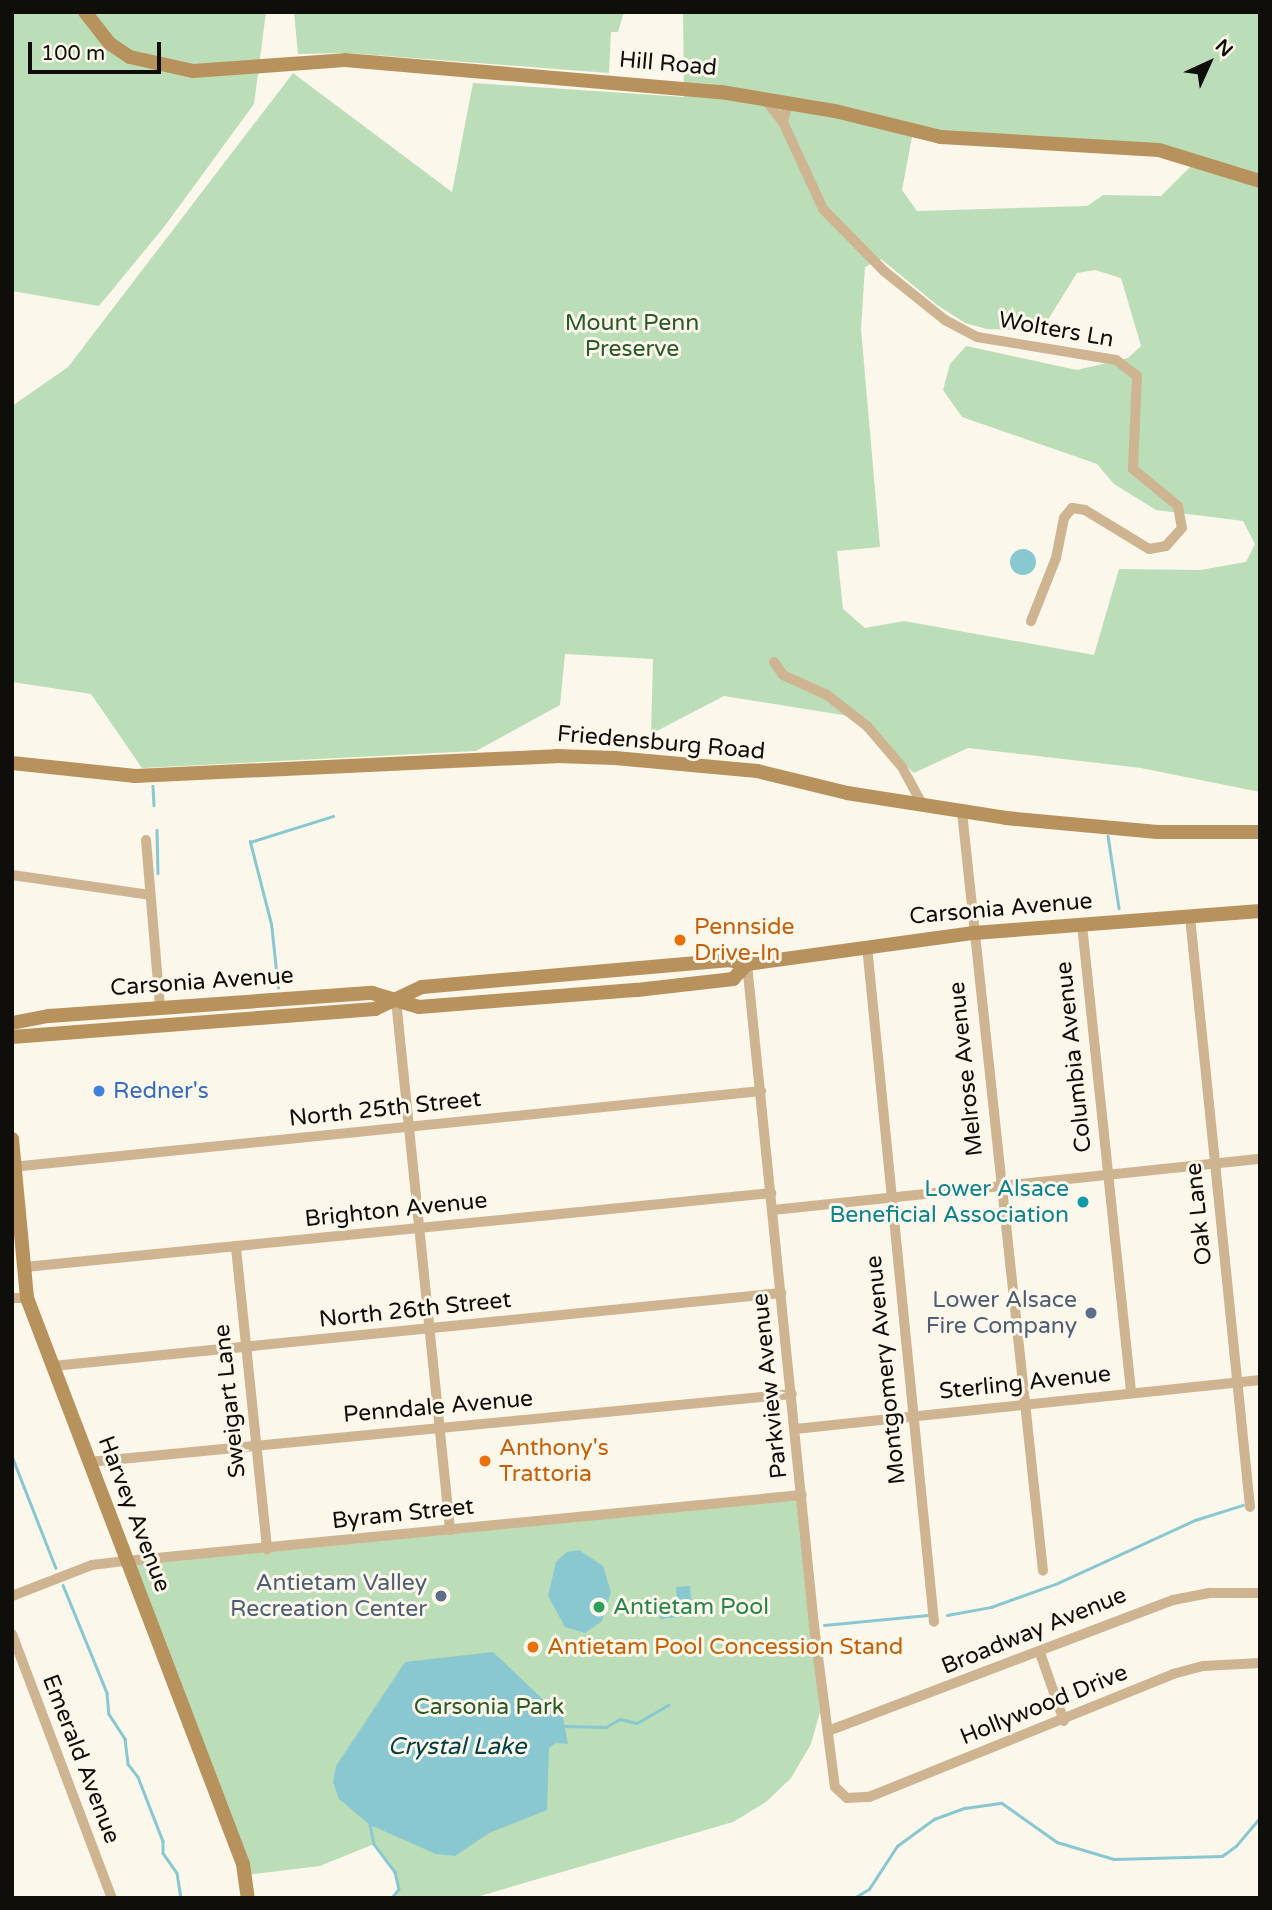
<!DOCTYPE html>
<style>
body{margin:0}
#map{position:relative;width:1272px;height:1910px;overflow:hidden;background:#fcf7eb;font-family:"Varela Round",sans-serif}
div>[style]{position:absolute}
.green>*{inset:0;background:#bbdeb9}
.water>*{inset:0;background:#89c8d1}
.round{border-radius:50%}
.stream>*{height:2.5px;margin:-1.25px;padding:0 1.25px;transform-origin:1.25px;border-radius:1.25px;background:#89c8d1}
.street>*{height:10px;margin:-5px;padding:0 5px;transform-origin:5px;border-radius:5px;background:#ceb490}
.secondary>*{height:14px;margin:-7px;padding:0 7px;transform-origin:7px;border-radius:7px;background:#b8925c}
.dots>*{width:19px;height:19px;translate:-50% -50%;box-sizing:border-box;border:4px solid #fcf7eb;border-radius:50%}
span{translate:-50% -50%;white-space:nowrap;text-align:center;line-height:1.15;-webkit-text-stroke:6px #fcf7eb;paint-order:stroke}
.street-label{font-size:23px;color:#0f0e0a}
.park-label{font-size:23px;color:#295a28}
.food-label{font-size:23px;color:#c56008}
.left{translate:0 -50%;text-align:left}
.shop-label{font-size:23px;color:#366cbe}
.culture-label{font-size:23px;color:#0d838f}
.right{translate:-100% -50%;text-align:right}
.service-label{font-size:23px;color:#4e5e75}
.leisure-label{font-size:23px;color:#27864d}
.water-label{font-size:24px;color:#013f46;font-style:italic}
.frame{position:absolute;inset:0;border:14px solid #0f0e0a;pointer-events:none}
.north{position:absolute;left:1174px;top:28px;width:70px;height:70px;-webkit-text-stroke:5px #fcf7eb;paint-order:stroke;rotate:45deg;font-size:19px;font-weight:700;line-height:28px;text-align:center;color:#0f0e0a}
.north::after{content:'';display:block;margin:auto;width:24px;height:32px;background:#0f0e0a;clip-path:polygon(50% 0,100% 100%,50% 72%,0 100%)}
.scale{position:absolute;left:28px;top:42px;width:133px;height:32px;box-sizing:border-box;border:4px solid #0f0e0a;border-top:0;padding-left:9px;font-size:21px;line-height:24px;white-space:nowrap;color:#0f0e0a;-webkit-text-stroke:5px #fcf7eb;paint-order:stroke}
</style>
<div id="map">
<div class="green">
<i style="clip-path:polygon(12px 12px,266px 12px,254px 104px,164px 227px,99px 306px,12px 291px)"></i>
<i style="clip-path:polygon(294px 12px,624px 12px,618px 32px,611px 32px,609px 73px,349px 53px,298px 54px)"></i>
<i style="clip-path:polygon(evenodd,678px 12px,1260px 12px,1260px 792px,1141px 768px,968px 748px,914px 773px,849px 716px,724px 696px,651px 734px,653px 659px,565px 654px,560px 705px,476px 751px,142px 768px,91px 694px,12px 682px,12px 406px,68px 367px,293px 73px,452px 192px,473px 83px,684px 97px,683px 14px,678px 12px,912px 137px,1159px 154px,1194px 163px,1161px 196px,1103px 195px,1087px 206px,917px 211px,902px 190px,912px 137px,678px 12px,881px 259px,937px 305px,965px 323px,987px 329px,1041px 331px,1077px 273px,1095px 270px,1121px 278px,1141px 346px,1128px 358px,1077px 370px,966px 346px,950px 364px,943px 390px,962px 417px,1097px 464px,1114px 484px,1156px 510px,1243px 521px,1255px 544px,1246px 562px,1200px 570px,1119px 569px,1094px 655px,904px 621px,865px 628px,843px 609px,837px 551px,880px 547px,861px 329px,865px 267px,881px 259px)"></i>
<i style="clip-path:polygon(802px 1495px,820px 1712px,811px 1744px,791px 1778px,766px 1802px,733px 1822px,473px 1898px,392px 1898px,399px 1889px,395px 1872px,374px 1844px,320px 1866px,246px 1875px,126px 1561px)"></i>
</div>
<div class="water">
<i class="round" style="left:1010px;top:549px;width:26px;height:26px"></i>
<i style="clip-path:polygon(579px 1550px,603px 1566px,611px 1592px,602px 1621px,585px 1633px,565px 1627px,548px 1596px,556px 1562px,567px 1552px)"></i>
<i style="clip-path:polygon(690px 1586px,693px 1616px,660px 1619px,658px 1602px,677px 1600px,676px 1587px)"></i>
<i style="clip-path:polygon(493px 1652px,551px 1707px,561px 1707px,568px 1744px,556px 1743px,549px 1748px,547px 1810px,489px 1833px,455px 1856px,436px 1854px,370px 1825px,339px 1799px,333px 1782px,336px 1766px,405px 1662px)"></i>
</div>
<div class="stream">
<i style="left:153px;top:786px;width:19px;rotate:87deg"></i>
<i style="left:157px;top:830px;width:43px;rotate:88.7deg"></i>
<i style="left:1108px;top:836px;width:73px;rotate:81.3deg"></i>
<i style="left:278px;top:988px;width:64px;rotate:-96.2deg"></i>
<i style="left:271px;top:924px;width:85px;rotate:-104.4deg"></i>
<i style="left:250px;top:842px;width:87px;rotate:-17.4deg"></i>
<i style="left:12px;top:1456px;width:120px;rotate:68.6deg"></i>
<i style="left:63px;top:1585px;width:117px;rotate:67.8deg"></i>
<i style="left:107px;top:1693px;width:21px;rotate:85deg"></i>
<i style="left:109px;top:1714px;width:30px;rotate:57deg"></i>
<i style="left:125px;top:1739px;width:25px;rotate:83deg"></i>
<i style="left:128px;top:1764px;width:16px;rotate:52deg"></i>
<i style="left:138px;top:1777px;width:69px;rotate:68.7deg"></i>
<i style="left:163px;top:1841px;width:12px;rotate:90deg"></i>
<i style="left:163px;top:1853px;width:24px;rotate:55deg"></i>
<i style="left:177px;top:1873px;width:25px;rotate:81deg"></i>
<i style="left:947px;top:1615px;width:45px;rotate:-10.3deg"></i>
<i style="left:991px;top:1607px;width:71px;rotate:-19.7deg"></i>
<i style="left:1058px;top:1583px;width:151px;rotate:-24.7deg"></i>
<i style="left:1195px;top:1520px;width:50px;rotate:-17.4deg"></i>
<i style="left:824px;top:1625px;width:104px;rotate:-5.5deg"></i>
<i style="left:565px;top:1726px;width:41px;rotate:1.4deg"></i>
<i style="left:606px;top:1727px;width:16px;rotate:-30deg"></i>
<i style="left:620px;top:1719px;width:17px;rotate:13deg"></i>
<i style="left:637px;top:1723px;width:36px;rotate:-30deg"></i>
<i style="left:370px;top:1825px;width:19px;rotate:78deg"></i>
<i style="left:374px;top:1844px;width:35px;rotate:53deg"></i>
<i style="left:395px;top:1872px;width:17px;rotate:77deg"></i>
<i style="left:399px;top:1889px;width:11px;rotate:128deg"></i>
<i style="left:854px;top:1898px;width:17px;rotate:-31deg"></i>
<i style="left:869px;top:1889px;width:51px;rotate:-56.9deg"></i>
<i style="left:897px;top:1846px;width:46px;rotate:-36.1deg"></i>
<i style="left:934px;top:1819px;width:33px;rotate:-20deg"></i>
<i style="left:965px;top:1808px;width:37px;rotate:-8deg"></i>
<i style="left:1002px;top:1803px;width:67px;rotate:35.3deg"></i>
<i style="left:1057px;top:1842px;width:59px;rotate:16.6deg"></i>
<i style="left:1114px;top:1859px;width:108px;rotate:-1.6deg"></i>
<i style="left:1222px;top:1856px;width:17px;rotate:-36deg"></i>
<i style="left:1236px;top:1846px;width:38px;rotate:-50deg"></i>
</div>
<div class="street">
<i style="left:764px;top:98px;width:31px;rotate:52deg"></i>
<i style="left:788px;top:102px;width:21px;rotate:104deg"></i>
<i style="left:783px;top:122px;width:96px;rotate:65.3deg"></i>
<i style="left:823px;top:209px;width:87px;rotate:45.5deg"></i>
<i style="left:884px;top:271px;width:78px;rotate:38.8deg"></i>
<i style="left:945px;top:320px;width:36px;rotate:28deg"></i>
<i style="left:977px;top:337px;width:141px;rotate:9.4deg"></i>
<i style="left:1116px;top:360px;width:26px;rotate:37deg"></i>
<i style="left:1137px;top:376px;width:93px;rotate:92.5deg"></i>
<i style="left:1133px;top:469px;width:58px;rotate:39.4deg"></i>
<i style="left:1178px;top:506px;width:22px;rotate:80deg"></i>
<i style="left:1182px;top:528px;width:24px;rotate:132deg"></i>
<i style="left:1166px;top:546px;width:17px;rotate:170deg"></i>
<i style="left:1149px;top:549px;width:75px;rotate:-148.6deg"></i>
<i style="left:1085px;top:510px;width:13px;rotate:-171deg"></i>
<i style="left:1072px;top:508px;width:13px;rotate:129deg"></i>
<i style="left:1064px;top:518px;width:41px;rotate:101.3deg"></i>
<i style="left:1056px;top:558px;width:68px;rotate:111.6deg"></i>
<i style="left:774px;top:662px;width:16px;rotate:55deg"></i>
<i style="left:783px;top:675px;width:48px;rotate:24.4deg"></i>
<i style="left:827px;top:695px;width:51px;rotate:37.8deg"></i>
<i style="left:867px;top:726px;width:54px;rotate:49.5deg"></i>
<i style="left:902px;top:767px;width:44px;rotate:61.7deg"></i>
<i style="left:962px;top:812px;width:763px;rotate:83.91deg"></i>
<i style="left:146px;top:840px;width:168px;rotate:85.2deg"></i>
<i style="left:12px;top:875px;width:139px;rotate:8.2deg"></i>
<i style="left:1190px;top:917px;width:593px;rotate:84.19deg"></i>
<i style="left:1082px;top:925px;width:470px;rotate:84deg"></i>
<i style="left:867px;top:946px;width:679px;rotate:84.34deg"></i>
<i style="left:747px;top:964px;width:665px;rotate:84.22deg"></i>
<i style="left:814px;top:1626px;width:162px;rotate:82.6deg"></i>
<i style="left:835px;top:1787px;width:16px;rotate:43deg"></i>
<i style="left:847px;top:1798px;width:22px;rotate:-3deg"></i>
<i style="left:869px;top:1797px;width:328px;rotate:-22deg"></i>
<i style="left:1173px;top:1674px;width:31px;rotate:-15deg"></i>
<i style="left:1203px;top:1666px;width:57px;rotate:-3deg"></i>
<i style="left:396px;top:1000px;width:533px;rotate:84.18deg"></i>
<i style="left:12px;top:1167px;width:753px;rotate:-5.79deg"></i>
<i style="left:773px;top:1210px;width:490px;rotate:-6deg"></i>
<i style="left:236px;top:1248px;width:303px;rotate:84.1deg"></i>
<i style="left:25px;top:1267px;width:750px;rotate:-5.66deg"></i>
<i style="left:12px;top:1298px;width:15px"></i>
<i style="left:53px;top:1366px;width:732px;rotate:-5.73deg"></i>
<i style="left:795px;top:1429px;width:468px;rotate:-6deg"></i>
<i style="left:89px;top:1462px;width:706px;rotate:-5.52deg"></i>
<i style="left:12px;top:1596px;width:86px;rotate:-21.2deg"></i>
<i style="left:92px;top:1565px;width:34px;rotate:-7deg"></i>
<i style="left:126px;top:1561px;width:679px;rotate:-5.58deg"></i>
<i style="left:12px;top:1634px;width:282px;rotate:69.3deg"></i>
<i style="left:1040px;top:1653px;width:72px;rotate:70.6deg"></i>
<i style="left:828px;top:1731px;width:369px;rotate:-20.8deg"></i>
<i style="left:1173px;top:1600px;width:38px;rotate:-11deg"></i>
<i style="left:1210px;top:1593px;width:50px"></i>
</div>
<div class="secondary">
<i style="left:85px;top:12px;width:39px;rotate:52deg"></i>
<i style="left:109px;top:43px;width:25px;rotate:34deg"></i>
<i style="left:130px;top:57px;width:65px;rotate:12.5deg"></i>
<i style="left:193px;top:71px;width:152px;rotate:-4.1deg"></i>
<i style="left:345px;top:60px;width:377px;rotate:4.9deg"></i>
<i style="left:721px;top:92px;width:116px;rotate:9.5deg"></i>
<i style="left:835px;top:111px;width:109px;rotate:13.8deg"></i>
<i style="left:941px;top:137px;width:218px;rotate:3.4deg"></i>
<i style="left:1159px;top:150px;width:106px;rotate:17.1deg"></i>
<i style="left:12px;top:763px;width:124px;rotate:6deg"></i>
<i style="left:135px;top:776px;width:421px;rotate:-2.7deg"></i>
<i style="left:556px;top:756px;width:59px;rotate:1.9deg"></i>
<i style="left:615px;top:758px;width:143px;rotate:5.2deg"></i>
<i style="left:757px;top:771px;width:93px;rotate:13.7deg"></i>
<i style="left:847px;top:793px;width:161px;rotate:8.9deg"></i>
<i style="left:1006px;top:818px;width:152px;rotate:5.3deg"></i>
<i style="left:1157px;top:832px;width:103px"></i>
<i style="left:12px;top:1023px;width:38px;rotate:-11deg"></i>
<i style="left:49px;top:1016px;width:324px;rotate:-4.1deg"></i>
<i style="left:372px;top:993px;width:49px;rotate:16.6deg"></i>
<i style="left:419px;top:1007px;width:219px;rotate:-4.5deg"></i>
<i style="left:637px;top:990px;width:97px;rotate:-6.5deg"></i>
<i style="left:733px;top:979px;width:21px;rotate:-47deg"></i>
<i style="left:12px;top:1037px;width:364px;rotate:-4.4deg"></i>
<i style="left:375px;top:1009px;width:52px;rotate:-25.1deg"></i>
<i style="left:422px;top:987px;width:307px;rotate:-5deg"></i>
<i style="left:728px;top:960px;width:19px;rotate:12deg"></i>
<i style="left:747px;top:964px;width:229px;rotate:-7.8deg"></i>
<i style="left:974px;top:933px;width:287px;rotate:-4.4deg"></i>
<i style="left:12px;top:1139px;width:160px;rotate:84.6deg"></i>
<i style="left:27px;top:1298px;width:606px;rotate:69.11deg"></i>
<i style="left:243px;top:1864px;width:34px;rotate:82deg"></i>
</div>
<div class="dots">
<i style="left:680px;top:940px;background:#e8710a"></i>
<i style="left:99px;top:1091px;background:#3f7fe0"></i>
<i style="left:1083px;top:1202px;background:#0f9aa8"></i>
<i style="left:1091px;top:1313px;background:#5c6f8a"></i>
<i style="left:485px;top:1461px;background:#e8710a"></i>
<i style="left:441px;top:1596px;background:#5c6f8a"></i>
<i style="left:599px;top:1607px;background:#2e9e5b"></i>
<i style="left:533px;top:1647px;background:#e8710a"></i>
</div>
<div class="street-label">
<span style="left:668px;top:64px;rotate:5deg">Hill Road</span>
<span style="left:1056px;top:330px;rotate:10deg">Wolters Ln</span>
<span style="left:661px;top:743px;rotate:5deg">Friedensburg Road</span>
<span style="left:1001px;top:909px;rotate:-5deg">Carsonia Avenue</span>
<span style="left:202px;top:982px;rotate:-4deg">Carsonia Avenue</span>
<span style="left:1074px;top:1057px;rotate:-96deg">Columbia Avenue</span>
<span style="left:966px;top:1069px;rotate:-96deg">Melrose Avenue</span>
<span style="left:385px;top:1109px;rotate:-6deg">North 25th Street</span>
<span style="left:396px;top:1210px;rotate:-6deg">Brighton Avenue</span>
<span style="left:1199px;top:1214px;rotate:-96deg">Oak Lane</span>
<span style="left:415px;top:1310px;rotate:-6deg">North 26th Street</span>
<span style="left:886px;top:1370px;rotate:-96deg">Montgomery Avenue</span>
<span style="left:1025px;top:1383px;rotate:-6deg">Sterling Avenue</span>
<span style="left:770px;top:1386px;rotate:-96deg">Parkview Avenue</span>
<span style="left:230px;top:1401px;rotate:-96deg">Sweigart Lane</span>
<span style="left:438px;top:1407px;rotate:-5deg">Penndale Avenue</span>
<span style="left:134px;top:1514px;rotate:69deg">Harvey Avenue</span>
<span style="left:403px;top:1514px;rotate:-6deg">Byram Street</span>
<span style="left:1034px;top:1631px;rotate:-22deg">Broadway Avenue</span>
<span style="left:1044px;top:1705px;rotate:-22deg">Hollywood Drive</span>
<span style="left:81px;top:1759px;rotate:69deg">Emerald Avenue</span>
</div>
<div class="park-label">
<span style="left:632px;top:336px">Mount Penn<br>Preserve</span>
<span style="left:489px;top:1707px">Carsonia Park</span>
</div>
<div class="food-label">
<span class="left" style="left:694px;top:940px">Pennside<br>Drive-In</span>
<span class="left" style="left:499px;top:1461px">Anthony's<br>Trattoria</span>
<span class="left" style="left:547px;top:1647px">Antietam Pool Concession Stand</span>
</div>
<div class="shop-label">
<span class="left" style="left:113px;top:1091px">Redner's</span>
</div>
<div class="culture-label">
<span class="right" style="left:1069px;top:1202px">Lower Alsace<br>Beneficial Association</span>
</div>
<div class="service-label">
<span class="right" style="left:1077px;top:1313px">Lower Alsace<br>Fire Company</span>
<span class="right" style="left:427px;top:1596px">Antietam Valley<br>Recreation Center</span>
</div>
<div class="leisure-label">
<span class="left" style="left:613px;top:1607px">Antietam Pool</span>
</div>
<div class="water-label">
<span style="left:457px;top:1747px">Crystal Lake</span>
</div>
<div class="frame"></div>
<div class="north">N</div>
<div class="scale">100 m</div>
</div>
